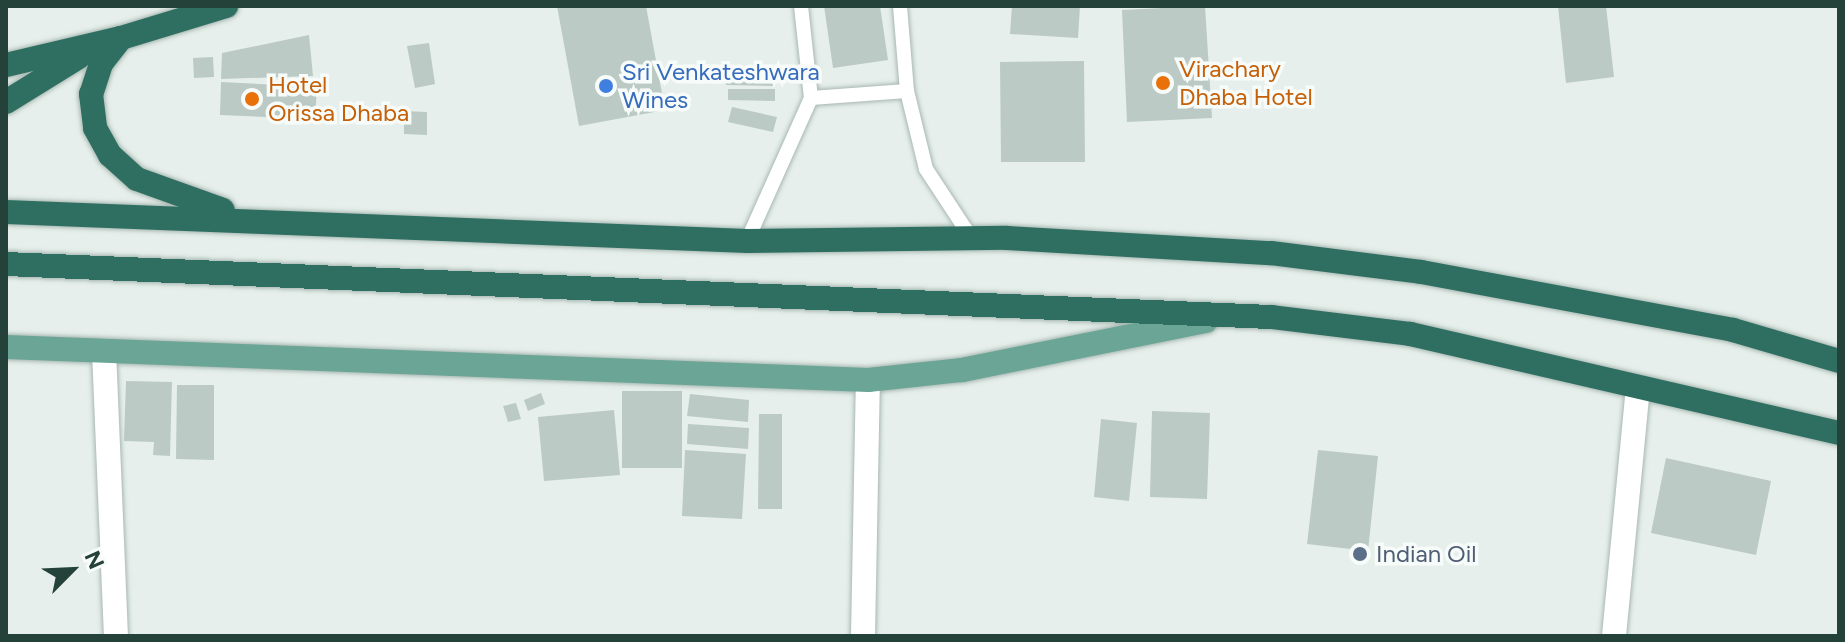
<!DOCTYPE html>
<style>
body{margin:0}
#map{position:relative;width:1845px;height:642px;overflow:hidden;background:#e6efeb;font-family:Figtree,sans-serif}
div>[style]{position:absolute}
.building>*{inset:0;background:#bbcac4}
.roads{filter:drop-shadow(0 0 2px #a8b8b2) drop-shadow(0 0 2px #a8b8b2)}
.lane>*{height:14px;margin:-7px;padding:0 7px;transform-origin:7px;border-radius:7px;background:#fff}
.street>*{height:24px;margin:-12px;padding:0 12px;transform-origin:12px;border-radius:12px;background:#fff}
.primary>*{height:24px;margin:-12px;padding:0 12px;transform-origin:12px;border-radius:12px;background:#6aa596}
.highway>*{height:24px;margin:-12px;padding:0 12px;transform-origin:12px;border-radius:12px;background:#2f6f62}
.dots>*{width:22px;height:22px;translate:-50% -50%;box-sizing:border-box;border:4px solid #f7fbf9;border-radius:50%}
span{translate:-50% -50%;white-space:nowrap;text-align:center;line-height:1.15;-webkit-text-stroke:7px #f7fbf9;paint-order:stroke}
.food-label{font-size:24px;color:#c56008}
.left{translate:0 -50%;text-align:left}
.shop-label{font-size:24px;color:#366cbe}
.service-label{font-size:24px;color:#4e5e75}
.frame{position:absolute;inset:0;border:8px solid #24423a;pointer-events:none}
.north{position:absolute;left:32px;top:530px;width:80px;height:80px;-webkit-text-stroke:6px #f7fbf9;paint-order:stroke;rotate:66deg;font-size:22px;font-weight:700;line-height:32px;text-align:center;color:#24423a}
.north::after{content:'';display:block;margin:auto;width:28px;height:36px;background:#24423a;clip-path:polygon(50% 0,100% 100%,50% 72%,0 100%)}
</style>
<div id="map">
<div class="building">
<i style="clip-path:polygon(557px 6px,646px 6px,665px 110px,579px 126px)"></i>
<i style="clip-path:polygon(824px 6px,880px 6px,888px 60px,833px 68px)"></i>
<i style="clip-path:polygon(1012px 6px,1080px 6px,1078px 38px,1010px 34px)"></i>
<i style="clip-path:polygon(1205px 6px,1212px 118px,1127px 122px,1122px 10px)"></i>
<i style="clip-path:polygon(1558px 6px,1606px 6px,1614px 77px,1566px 83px)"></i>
<i style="clip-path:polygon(309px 35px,313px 76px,221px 79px,222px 53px)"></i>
<i style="clip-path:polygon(429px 43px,435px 84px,415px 88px,407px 46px)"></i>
<i style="clip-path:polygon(213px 57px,214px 77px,194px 78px,193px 58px)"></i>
<i style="clip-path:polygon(1084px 61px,1085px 162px,1001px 162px,1000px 62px)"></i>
<i style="clip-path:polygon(726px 75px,773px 75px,773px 86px,726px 85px)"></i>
<i style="clip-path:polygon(221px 82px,317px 87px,315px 119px,220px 115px)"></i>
<i style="clip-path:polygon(728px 89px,775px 89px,775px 101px,728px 100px)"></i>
<i style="clip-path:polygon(732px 107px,777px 117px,773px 132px,728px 122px)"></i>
<i style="clip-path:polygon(404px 111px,427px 112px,427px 135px,404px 134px)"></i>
<i style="clip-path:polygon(126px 381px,172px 382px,170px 456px,153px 455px,154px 442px,124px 441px)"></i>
<i style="clip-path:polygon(177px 385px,214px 385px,214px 460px,176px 459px)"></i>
<i style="clip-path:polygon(622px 391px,682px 391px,682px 468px,622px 468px)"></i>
<i style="clip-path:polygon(541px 393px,545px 404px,528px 411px,524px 400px)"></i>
<i style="clip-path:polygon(690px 394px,749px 400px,748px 422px,687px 416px)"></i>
<i style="clip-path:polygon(516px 403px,521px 419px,508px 422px,503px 406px)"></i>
<i style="clip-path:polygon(614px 410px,620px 475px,544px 481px,538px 417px)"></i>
<i style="clip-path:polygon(1152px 411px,1210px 413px,1207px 499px,1150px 497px)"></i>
<i style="clip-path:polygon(759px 414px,782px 414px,782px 509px,758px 509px)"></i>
<i style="clip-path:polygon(1101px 419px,1137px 423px,1129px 501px,1094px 497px)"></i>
<i style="clip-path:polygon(688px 424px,749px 428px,748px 449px,687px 444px)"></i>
<i style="clip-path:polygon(685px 450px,746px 454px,742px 519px,682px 516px)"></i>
<i style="clip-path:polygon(1318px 450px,1378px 456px,1368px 551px,1307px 544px)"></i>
<i style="clip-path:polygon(1666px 458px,1771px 481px,1756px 555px,1651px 533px)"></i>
</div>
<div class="roads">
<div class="lane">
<i style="left:801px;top:6px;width:93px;rotate:83.8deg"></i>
<i style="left:900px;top:6px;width:85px;rotate:85.3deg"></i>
<i style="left:747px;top:241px;width:157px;rotate:-65.9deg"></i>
<i style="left:811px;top:98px;width:96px;rotate:-4.2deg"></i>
<i style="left:907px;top:91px;width:80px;rotate:76.3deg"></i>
<i style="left:926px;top:169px;width:84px;rotate:56.7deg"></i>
</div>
<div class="street">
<i style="left:104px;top:351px;width:285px;rotate:87.6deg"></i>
<i style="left:863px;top:636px;width:256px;rotate:-88.9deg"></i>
<i style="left:1614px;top:636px;width:250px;rotate:-84.5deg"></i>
</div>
<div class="primary">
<i style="left:6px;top:347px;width:863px;rotate:2.19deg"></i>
<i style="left:868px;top:380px;width:95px;rotate:-6.1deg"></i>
<i style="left:962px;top:370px;width:249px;rotate:-11.4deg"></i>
</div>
<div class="highway">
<i style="left:121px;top:38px;width:33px;rotate:128deg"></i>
<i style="left:101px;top:64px;width:32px;rotate:108deg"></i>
<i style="left:91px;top:94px;width:34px;rotate:83deg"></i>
<i style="left:95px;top:128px;width:31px;rotate:61deg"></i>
<i style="left:110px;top:155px;width:36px;rotate:42deg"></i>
<i style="left:137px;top:179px;width:91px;rotate:19.8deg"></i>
<i style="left:6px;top:65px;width:118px;rotate:-13.2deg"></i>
<i style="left:121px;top:38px;width:110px;rotate:-16.9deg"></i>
<i style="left:6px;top:102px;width:86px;rotate:-31.7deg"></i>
<i style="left:6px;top:212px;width:742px;rotate:2.24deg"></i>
<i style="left:747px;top:241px;width:260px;rotate:-0.7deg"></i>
<i style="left:1007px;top:238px;width:264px;rotate:3.3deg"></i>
<i style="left:1271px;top:253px;width:151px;rotate:7.2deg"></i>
<i style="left:1421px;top:272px;width:317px;rotate:10.5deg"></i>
<i style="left:1733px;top:330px;width:110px;rotate:16.3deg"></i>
<i style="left:6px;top:264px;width:1267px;rotate:2.4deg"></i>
<i style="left:1272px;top:317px;width:139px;rotate:7deg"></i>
<i style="left:1410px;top:334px;width:440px;rotate:13deg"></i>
</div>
</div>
<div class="dots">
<i style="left:1163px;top:83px;background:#e8710a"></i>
<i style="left:606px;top:86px;background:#3f7fe0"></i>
<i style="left:252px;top:99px;background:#e8710a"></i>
<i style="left:1360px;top:554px;background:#5c6f8a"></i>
</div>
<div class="food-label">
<span class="left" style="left:1179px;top:83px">Virachary<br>Dhaba Hotel</span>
<span class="left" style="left:268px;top:99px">Hotel<br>Orissa Dhaba</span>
</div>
<div class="shop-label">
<span class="left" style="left:622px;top:86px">Sri Venkateshwara<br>Wines</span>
</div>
<div class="service-label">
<span class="left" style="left:1376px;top:554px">Indian Oil</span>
</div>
<div class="frame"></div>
<div class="north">N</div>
</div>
